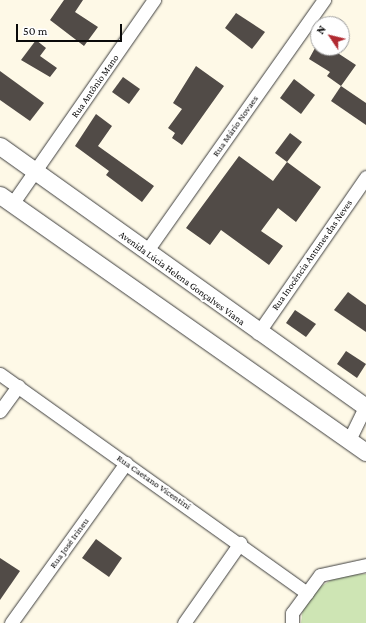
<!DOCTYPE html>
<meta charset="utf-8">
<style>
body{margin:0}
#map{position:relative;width:366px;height:623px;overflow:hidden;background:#fef9e7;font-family:"Crimson Pro",serif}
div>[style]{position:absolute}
.green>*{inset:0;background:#cee5b4}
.building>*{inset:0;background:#514b47}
.roads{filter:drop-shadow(0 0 1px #3d3d3d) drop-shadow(0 0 1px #3d3d3d)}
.minor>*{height:13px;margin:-6.5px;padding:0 6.5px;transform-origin:6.5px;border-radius:6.5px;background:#fff}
.tertiary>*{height:17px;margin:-8.5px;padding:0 8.5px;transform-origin:8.5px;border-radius:8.5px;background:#fff}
span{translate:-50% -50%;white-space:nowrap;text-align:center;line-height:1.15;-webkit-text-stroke:4px #fff;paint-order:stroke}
.street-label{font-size:10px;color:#0a0a0a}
.north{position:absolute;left:310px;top:16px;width:40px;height:40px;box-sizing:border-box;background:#fff;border:1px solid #9d9d9d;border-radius:50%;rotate:305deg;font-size:11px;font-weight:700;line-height:16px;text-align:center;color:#0a0a0a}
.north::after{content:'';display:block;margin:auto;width:14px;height:18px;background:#b12a31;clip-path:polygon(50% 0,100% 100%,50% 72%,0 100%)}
.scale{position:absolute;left:16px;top:24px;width:106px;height:18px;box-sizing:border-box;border:2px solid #0a0a0a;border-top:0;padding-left:5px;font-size:12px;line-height:14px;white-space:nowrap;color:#0a0a0a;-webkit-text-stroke:3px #fff;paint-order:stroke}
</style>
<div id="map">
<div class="green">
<i style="clip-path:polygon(366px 574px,366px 623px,301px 623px,303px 608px,320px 587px,339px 575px)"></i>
</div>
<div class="building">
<i style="clip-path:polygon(64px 0,83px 0,75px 12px,98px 27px,84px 46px,50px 20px)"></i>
<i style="clip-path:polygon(236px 13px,265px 32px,252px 49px,225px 28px)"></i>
<i style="clip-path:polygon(36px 40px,46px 48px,40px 56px,57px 68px,50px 77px,21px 60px)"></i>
<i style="clip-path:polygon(315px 48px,330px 48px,356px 65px,341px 86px,327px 76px,330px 72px,309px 59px)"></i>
<i style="clip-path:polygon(196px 66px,224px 86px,182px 145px,172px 138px,175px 133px,168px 128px,182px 109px,173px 103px)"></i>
<i style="clip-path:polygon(0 71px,44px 103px,30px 121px,0 100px)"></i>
<i style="clip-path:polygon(123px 77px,140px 89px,129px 104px,112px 92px)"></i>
<i style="clip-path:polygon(294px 79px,315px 95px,301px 114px,280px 98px)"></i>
<i style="clip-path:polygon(341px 86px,366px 103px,366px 125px,331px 101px)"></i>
<i style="clip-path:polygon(96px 114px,112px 126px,98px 146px,154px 186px,142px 202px,106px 175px,109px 171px,75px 146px)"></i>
<i style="clip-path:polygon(290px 133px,302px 142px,287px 162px,275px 153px)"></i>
<i style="clip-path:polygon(239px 156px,273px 181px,287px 162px,321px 187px,296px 222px,278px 208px,261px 231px,283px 246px,269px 265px,221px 230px,210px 245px,186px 228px)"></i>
<i style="clip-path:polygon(348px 292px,366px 305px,366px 332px,334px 310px)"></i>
<i style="clip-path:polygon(295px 310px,316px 324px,306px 337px,286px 323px)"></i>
<i style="clip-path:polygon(346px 351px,366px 364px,357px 378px,337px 364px)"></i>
<i style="clip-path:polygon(96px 539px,122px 558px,109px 577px,82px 558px)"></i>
<i style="clip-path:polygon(0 558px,20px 571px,0 600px)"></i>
</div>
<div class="roads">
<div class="minor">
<i style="left:12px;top:204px;width:249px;rotate:-55.2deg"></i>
<i style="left:146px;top:252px;width:309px;rotate:-54.8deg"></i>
<i style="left:258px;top:333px;width:190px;rotate:-55.3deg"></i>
<i style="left:0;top:374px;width:377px;rotate:35.5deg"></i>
<i style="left:0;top:411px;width:31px;rotate:-54deg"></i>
<i style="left:349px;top:440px;width:39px;rotate:-64deg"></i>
<i style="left:11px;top:623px;width:197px;rotate:-54.3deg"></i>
<i style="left:184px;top:623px;width:98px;rotate:-55deg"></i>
<i style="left:292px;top:623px;width:10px;rotate:-90deg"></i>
<i style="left:292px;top:613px;width:47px;rotate:-53.6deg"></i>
<i style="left:320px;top:575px;width:47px;rotate:-12.3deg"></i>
</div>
<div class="tertiary">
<i style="left:0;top:146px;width:450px;rotate:35.5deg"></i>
<i style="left:0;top:195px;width:447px;rotate:35.1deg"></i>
</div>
</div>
<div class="street-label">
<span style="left:95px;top:86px;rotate:-55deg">Rua Antônio Mano</span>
<span style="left:235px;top:126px;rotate:-55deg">Rua Mário Novaes</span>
<span style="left:312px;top:255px;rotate:-55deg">Rua Inocência Antunes das Neves</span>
<span style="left:182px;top:278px;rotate:36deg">Avenida Lúcia Helena Gonçalves Viana</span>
<span style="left:154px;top:482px;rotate:35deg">Rua Caetano Vicentini</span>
<span style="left:69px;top:543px;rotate:-54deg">Rua José Irineu</span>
</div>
<div class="north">N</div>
<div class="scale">50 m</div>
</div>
